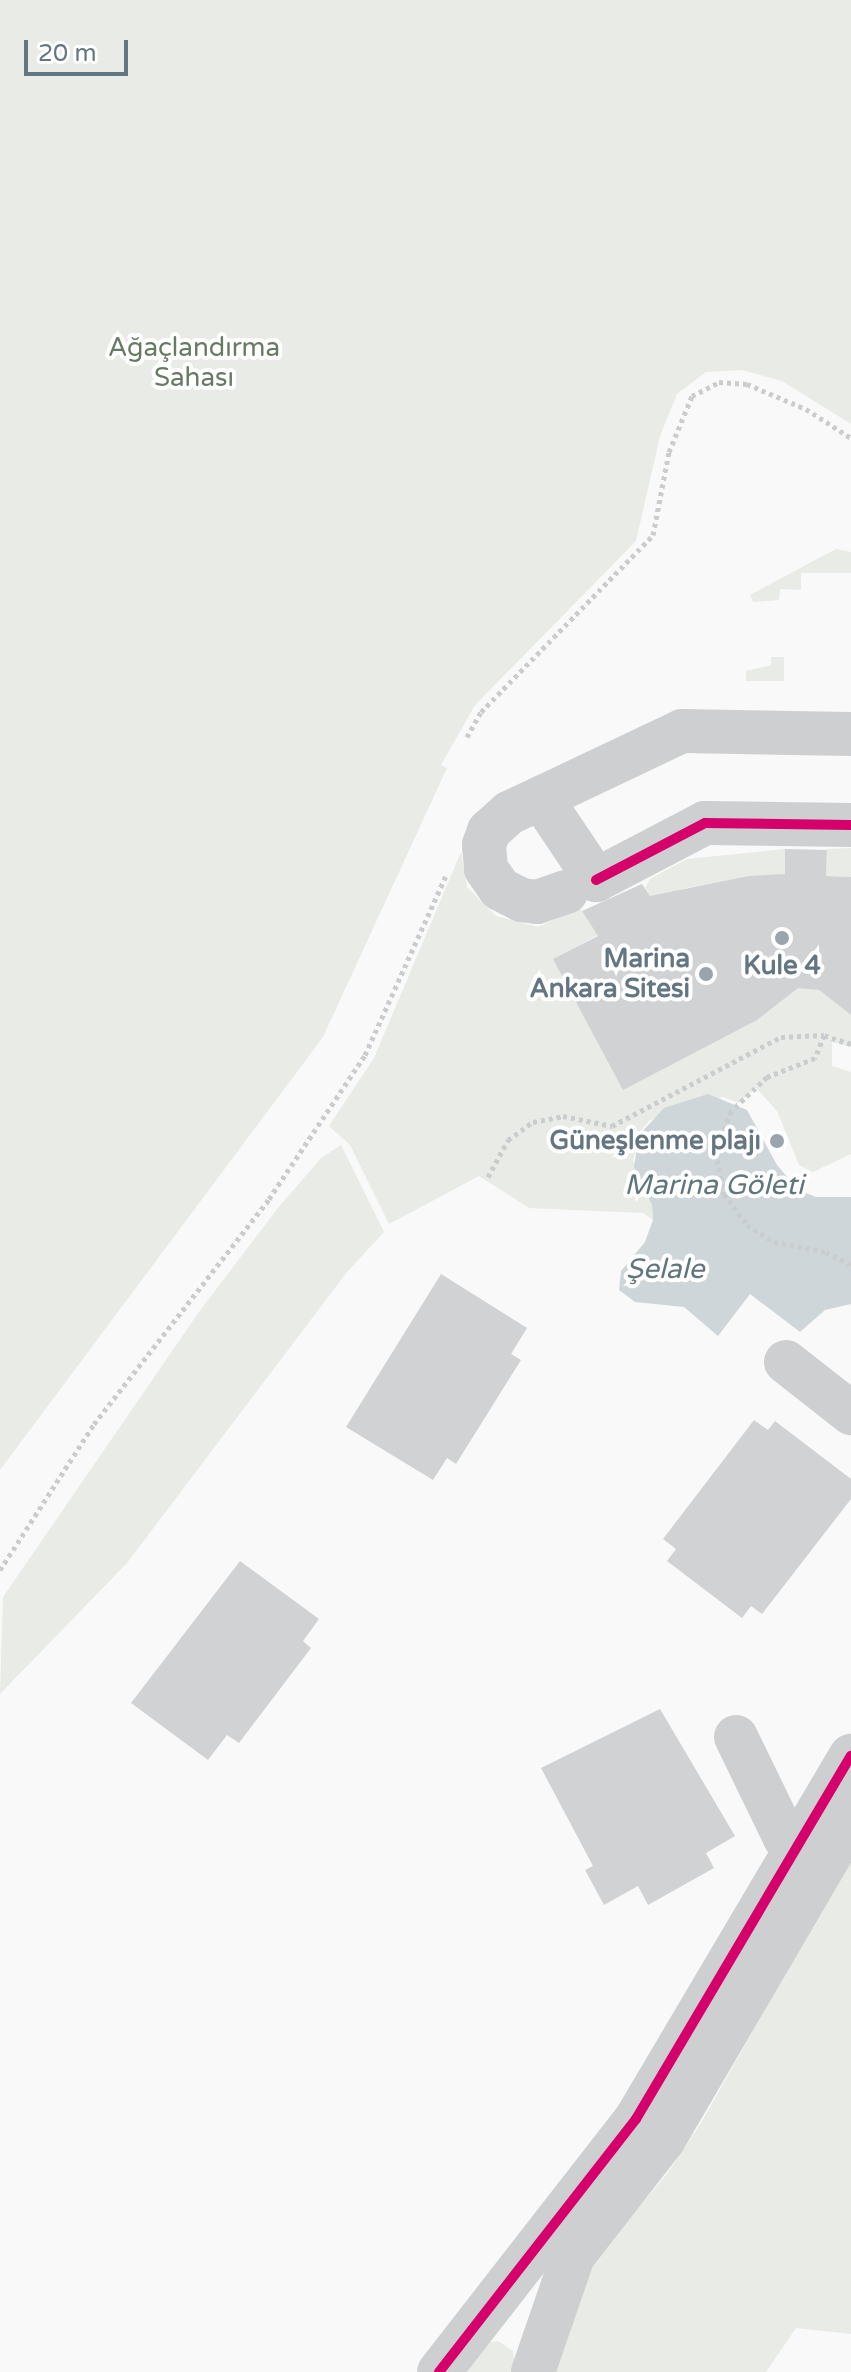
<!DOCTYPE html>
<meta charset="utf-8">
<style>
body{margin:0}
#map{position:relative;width:851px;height:2372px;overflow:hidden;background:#f9f9f9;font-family:"Varela Round",sans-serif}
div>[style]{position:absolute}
.green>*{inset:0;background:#e8ebe6}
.water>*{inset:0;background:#ced6d9}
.building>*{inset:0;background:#d0d2d3}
.path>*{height:5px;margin-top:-2.5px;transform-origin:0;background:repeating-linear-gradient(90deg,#cbcccd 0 4px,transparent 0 8px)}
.minor>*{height:44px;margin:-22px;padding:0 22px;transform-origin:22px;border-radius:22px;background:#cecfd0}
.cycleway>*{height:10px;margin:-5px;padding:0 5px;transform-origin:5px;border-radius:5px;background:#d6006c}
.dots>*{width:22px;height:22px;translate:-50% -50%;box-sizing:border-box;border:4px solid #fff;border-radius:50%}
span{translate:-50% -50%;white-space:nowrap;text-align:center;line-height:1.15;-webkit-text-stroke:8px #fff;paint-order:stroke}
.park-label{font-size:26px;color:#687a64}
.poi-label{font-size:26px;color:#657683;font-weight:700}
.right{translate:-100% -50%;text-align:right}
.water-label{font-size:28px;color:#60757c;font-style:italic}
.scale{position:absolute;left:24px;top:40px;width:104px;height:36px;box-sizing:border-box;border:4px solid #657683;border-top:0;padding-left:10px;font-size:24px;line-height:28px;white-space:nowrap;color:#657683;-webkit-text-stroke:6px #fff;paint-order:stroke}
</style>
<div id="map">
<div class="green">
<i style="clip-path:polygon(0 0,851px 0,851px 424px,782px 381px,742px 370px,706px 372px,677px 394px,660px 436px,636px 541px,475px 705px,441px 765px,447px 768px,323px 1037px,0 1470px)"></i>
<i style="clip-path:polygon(836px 549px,851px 552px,851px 573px,801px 573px,801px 590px,780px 589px,779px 600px,753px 602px,750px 595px)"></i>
<i style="clip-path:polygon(771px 657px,784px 657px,784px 681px,746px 681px,746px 671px,771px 665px)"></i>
<i style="clip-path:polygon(851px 848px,851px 877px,826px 876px,827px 849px)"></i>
<i style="clip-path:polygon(785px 849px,785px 874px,686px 888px,656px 905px,645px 888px,650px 879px,687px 859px)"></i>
<i style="clip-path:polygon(461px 852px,467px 887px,496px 916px,538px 927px,580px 908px,598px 935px,554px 959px,819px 990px,851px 1015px,851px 1047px,832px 1042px,832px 1066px,851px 1072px,851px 1154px,813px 1172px,799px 1165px,777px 1111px,756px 1088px,739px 1103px,723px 1097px,650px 1120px,643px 1128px,633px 1160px,652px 1205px,653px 1220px,643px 1213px,529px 1208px,479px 1176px,389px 1224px,350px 1145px,329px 1126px,374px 1058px)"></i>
<i style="clip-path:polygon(341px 1145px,384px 1232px,347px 1272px,127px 1563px,0 1694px,3px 1597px,201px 1309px,278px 1208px,321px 1158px)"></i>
<i style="clip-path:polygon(851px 1857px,851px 2334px,796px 2328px,766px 2372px,555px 2372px,581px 2275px,666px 2175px,701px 2123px)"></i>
<i style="clip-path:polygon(498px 2341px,513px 2351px,516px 2372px,460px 2372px,487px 2343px)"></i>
</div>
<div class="water">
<i style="clip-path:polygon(708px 1094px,747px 1110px,777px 1165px,798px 1190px,816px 1197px,851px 1197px,851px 1304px,825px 1310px,800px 1332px,750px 1294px,718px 1336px,684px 1307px,635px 1302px,619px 1290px,621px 1271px,645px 1242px,653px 1220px,652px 1205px,634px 1167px,639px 1135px,664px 1108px)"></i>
</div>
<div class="building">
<i style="clip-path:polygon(785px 849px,827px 850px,826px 876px,851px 877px,851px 1015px,819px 990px,798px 988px,757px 1020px,623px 1090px,553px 959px,598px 936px,582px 911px,642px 884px,650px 896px,749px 876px,785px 874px)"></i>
<i style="clip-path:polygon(441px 1274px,527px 1328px,511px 1354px,521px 1360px,456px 1464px,447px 1458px,433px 1480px,346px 1427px)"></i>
<i style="clip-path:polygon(754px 1420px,768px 1430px,775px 1421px,851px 1479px,851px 1499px,762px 1614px,751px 1606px,742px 1618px,667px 1561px,676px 1549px,663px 1539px)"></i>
<i style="clip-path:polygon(240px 1561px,319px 1619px,303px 1641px,311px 1648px,239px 1743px,227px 1735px,208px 1760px,131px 1703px)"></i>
<i style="clip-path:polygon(660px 1709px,735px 1836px,706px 1853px,714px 1868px,648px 1905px,638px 1886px,604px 1905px,585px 1870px,593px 1866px,541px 1768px)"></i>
</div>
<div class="path">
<i style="left:467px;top:737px;width:29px;rotate:-61deg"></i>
<i style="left:481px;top:712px;width:247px;rotate:-45.8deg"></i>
<i style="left:653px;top:535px;width:85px;rotate:-79.1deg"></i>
<i style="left:669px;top:452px;width:61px;rotate:-67.7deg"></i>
<i style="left:692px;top:396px;width:30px;rotate:-27deg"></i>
<i style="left:719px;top:382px;width:28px;rotate:4deg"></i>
<i style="left:747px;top:384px;width:64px;rotate:23deg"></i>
<i style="left:806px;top:409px;width:54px;rotate:32.8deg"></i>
<i style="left:851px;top:1044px;width:28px;rotate:-162deg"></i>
<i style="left:824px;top:1035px;width:25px;rotate:111deg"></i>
<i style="left:815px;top:1058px;width:52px;rotate:158.4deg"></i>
<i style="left:767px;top:1077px;width:50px;rotate:136.6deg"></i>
<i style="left:731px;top:1111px;width:44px;rotate:110.1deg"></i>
<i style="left:716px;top:1152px;width:43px;rotate:79.2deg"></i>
<i style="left:724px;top:1194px;width:39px;rotate:53deg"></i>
<i style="left:747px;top:1225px;width:32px;rotate:32deg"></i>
<i style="left:774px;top:1242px;width:53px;rotate:10.9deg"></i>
<i style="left:826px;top:1252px;width:28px;rotate:27deg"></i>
<i style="left:488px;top:1177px;width:42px;rotate:-61.6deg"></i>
<i style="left:508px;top:1140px;width:31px;rotate:-36deg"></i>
<i style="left:533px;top:1122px;width:31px;rotate:-11deg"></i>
<i style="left:563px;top:1116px;width:50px;rotate:11.5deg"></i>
<i style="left:612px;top:1126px;width:191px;rotate:-27.8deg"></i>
<i style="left:781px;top:1037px;width:43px;rotate:-2.7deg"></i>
<i style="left:0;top:1570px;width:174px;rotate:-57.2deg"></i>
<i style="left:94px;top:1424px;width:285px;rotate:-52.1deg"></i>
<i style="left:269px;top:1199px;width:173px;rotate:-56.3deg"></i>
<i style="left:365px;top:1055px;width:196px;rotate:-65.7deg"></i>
</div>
<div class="minor">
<i style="left:851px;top:734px;width:169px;rotate:-179deg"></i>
<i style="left:682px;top:731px;width:156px;rotate:154.6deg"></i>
<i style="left:541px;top:798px;width:99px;rotate:56.1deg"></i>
<i style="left:596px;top:880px;width:123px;rotate:-27.6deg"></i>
<i style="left:705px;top:823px;width:146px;rotate:0.8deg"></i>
<i style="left:541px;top:798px;width:35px;rotate:155deg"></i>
<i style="left:509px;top:813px;width:27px;rotate:138deg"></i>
<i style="left:489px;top:831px;width:15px;rotate:110deg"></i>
<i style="left:484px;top:845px;width:24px;rotate:85deg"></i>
<i style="left:486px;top:869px;width:24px;rotate:55deg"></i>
<i style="left:500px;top:889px;width:25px;rotate:27deg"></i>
<i style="left:522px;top:900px;width:15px;rotate:8deg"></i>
<i style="left:537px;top:902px;width:31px;rotate:-19deg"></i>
<i style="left:786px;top:1362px;width:83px;rotate:38.1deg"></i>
<i style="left:736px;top:1737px;width:112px;rotate:64.1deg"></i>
<i style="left:785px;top:1838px;width:44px;rotate:35.8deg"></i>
<i style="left:439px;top:2372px;width:321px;rotate:-52.1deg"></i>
<i style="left:636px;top:2119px;width:422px;rotate:-59.4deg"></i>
<i style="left:533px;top:2372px;width:123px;rotate:-71deg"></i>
<i style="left:573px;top:2256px;width:148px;rotate:-52.1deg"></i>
<i style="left:664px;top:2139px;width:371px;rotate:-59.7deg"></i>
</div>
<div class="cycleway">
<i style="left:596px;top:880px;width:123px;rotate:-27.6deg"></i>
<i style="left:705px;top:823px;width:146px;rotate:0.8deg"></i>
<i style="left:439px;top:2372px;width:321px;rotate:-52.1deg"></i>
<i style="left:636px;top:2119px;width:422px;rotate:-59.4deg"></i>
</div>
<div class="dots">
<i style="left:782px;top:938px;background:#99a4ac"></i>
<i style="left:706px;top:974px;background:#99a4ac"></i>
<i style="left:777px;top:1141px;background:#99a4ac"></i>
</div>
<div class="park-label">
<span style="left:194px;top:363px">Ağaçlandırma<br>Sahası</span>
</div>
<div class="poi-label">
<span class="right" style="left:690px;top:974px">Marina<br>Ankara Sitesi</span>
<span style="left:782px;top:966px">Kule 4</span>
<span class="right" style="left:761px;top:1141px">Güneşlenme plajı</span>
</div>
<div class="water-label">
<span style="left:714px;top:1185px">Marina Göleti</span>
<span style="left:665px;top:1269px">Şelale</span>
</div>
<div class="scale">20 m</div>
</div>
